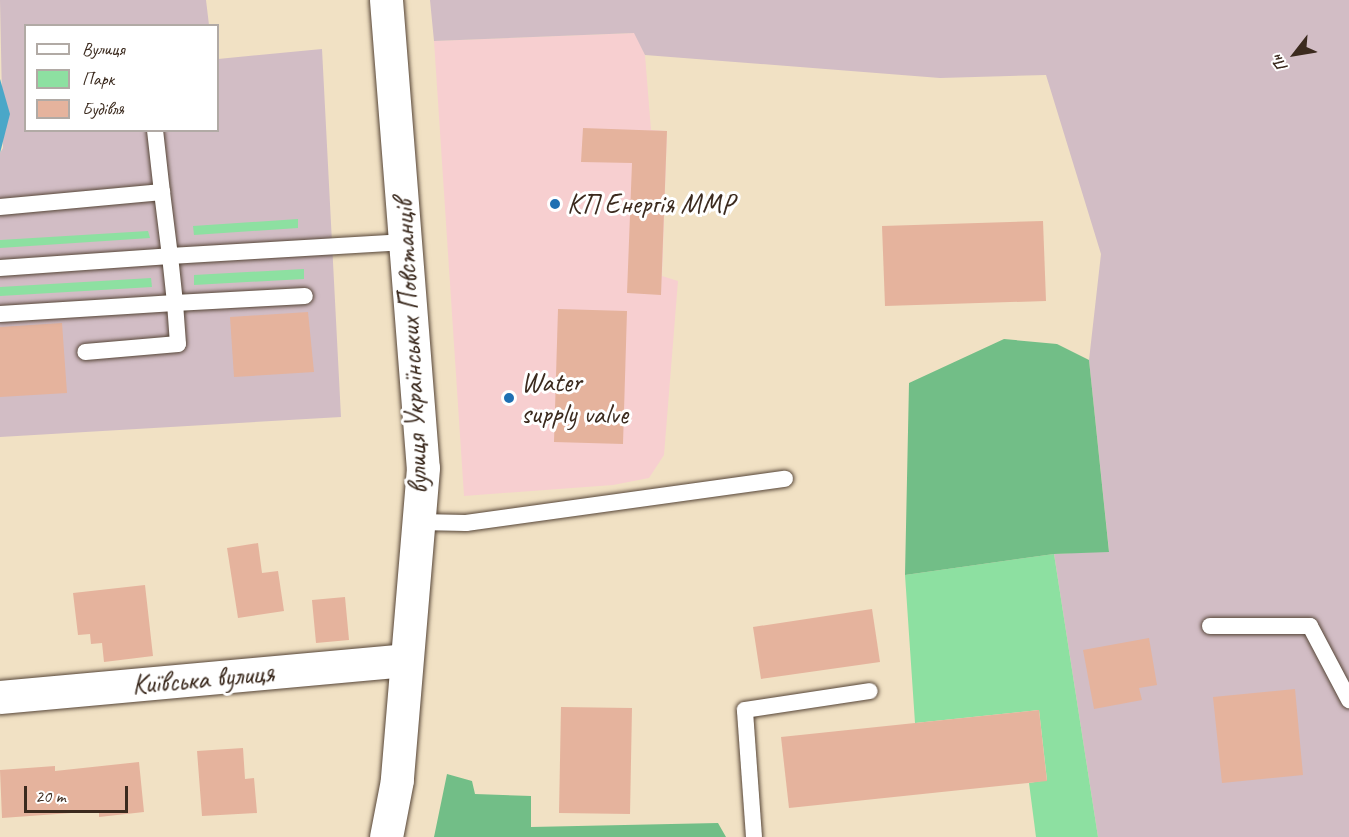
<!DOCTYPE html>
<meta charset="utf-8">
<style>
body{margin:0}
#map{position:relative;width:1349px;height:837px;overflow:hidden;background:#f1e1c4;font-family:Caveat,sans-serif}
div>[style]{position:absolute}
.built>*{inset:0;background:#f7cfd0}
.industrial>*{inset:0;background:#d2bdc5}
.green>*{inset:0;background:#8de0a1}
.forest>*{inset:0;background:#72be87}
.water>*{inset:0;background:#4aa7c8}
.building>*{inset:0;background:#e5b39d}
.roads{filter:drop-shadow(0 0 2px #564537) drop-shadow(0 0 2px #564537)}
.lane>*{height:16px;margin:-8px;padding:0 8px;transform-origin:8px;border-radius:8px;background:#fff}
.street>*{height:33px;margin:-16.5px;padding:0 16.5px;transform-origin:16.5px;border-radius:16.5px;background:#fff}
.secondary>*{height:33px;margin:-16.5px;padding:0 16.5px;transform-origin:16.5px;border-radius:16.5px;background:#fff}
.dots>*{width:16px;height:16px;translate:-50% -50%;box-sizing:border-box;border:3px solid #fff;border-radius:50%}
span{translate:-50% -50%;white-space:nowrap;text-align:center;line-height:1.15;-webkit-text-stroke:6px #fff;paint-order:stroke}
.poi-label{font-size:28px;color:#3b2a1e}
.left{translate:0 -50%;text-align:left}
.street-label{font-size:28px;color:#3b2a1e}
.legend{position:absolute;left:24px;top:24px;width:195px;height:108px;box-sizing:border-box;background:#fff;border:2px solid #b1aaa5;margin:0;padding:8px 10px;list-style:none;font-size:18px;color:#3b2a1e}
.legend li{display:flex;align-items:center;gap:12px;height:30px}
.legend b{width:30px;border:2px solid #b1aaa5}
.north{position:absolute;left:1265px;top:24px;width:60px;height:60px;-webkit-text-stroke:4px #fff;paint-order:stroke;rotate:239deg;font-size:16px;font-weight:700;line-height:24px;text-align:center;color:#3b2a1e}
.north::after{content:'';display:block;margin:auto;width:21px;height:27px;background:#3b2a1e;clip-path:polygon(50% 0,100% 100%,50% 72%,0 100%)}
.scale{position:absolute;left:24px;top:786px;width:104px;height:27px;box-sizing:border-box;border:3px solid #3b2a1e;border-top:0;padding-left:8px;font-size:18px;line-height:21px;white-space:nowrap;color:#3b2a1e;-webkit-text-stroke:4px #fff;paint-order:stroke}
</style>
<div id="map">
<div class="built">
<i style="clip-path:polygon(635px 33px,645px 55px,651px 130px,667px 131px,662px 276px,678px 281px,664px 455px,649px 478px,613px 485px,464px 496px,434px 41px)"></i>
</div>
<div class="industrial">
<i style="clip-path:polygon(0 0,206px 0,209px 25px,26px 26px,26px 130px,218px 130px,218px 59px,322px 49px,341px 417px,0 437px,0 153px,3px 148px)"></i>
<i style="clip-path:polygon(430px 0,1349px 0,1349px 837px,1098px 837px,1054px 554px,1109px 551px,1089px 360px,1101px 254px,1046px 75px,940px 78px,645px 55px,634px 33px,434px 41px)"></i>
</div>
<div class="green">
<i style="clip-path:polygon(298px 219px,298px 228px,194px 235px,193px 226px)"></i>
<i style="clip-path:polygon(148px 231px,150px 238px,0 248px,0 240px)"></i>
<i style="clip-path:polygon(304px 269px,304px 279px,194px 285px,194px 275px)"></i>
<i style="clip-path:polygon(151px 278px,152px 287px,0 296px,0 287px)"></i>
<i style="clip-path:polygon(1054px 554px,1098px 837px,1036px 837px,1029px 783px,1047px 780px,1039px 710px,915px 723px,905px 575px)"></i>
</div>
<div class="forest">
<i style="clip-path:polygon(1004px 339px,1057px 344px,1089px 360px,1109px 552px,1054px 554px,905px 575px,909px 383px)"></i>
<i style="clip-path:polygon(447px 774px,472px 781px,475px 794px,531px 796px,531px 827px,718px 823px,726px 837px,434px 837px)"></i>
</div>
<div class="water">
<i style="clip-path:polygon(0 79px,10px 114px,0 153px)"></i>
</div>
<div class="building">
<i style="clip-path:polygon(583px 128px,667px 131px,661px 295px,627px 293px,632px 163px,581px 162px)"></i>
<i style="clip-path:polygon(1043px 221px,1046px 301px,885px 306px,882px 226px)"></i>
<i style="clip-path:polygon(558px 309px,627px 311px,623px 444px,554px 442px)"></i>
<i style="clip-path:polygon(308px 312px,314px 372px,234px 377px,230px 317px)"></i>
<i style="clip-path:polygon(62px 323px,67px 393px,0 397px,0 327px)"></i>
<i style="clip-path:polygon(258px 543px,262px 573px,278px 571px,284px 611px,238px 618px,227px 548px)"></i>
<i style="clip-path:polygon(145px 585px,153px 656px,104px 662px,102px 643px,91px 644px,90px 634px,78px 635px,73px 593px)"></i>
<i style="clip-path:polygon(345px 597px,349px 640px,316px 643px,312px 600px)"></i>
<i style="clip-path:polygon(872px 609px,880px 662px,761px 679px,753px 627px)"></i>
<i style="clip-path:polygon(1149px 638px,1157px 685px,1139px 688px,1142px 700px,1094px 709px,1083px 650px)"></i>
<i style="clip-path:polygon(1295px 689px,1303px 775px,1222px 783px,1213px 697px)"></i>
<i style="clip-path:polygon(561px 707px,632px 708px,630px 814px,559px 813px)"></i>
<i style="clip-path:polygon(1039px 710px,1047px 781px,789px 808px,781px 737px)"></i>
<i style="clip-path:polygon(243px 748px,245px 779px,254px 778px,257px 813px,202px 816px,197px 751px)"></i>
<i style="clip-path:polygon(139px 762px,144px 812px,99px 817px,99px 811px,2px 818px,0 770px,55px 766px,55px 771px)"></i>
</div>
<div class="roads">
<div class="lane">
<i style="left:155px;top:130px;width:62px;rotate:83.6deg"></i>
<i style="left:0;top:207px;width:163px;rotate:-5.3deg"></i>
<i style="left:162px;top:192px;width:64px;rotate:82.9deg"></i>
<i style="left:170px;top:256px;width:236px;rotate:-3.4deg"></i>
<i style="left:0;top:268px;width:170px;rotate:-4deg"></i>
<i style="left:170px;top:256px;width:47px;rotate:83.9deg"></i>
<i style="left:175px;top:303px;width:130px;rotate:-3.1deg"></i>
<i style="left:0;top:314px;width:175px;rotate:-3.6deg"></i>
<i style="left:175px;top:303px;width:41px;rotate:85.8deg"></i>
<i style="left:178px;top:344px;width:93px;rotate:175.1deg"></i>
<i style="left:419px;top:522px;width:47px;rotate:1.2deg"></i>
<i style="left:466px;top:523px;width:322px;rotate:-7.9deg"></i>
<i style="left:1210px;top:626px;width:100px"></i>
<i style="left:1310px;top:626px;width:84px;rotate:62.2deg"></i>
<i style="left:754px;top:837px;width:127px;rotate:-94.1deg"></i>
<i style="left:745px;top:710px;width:126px;rotate:-8.6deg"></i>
</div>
<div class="street">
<i style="left:0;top:697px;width:407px;rotate:-5.2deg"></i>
</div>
<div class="secondary">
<i style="left:386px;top:0;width:469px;rotate:85.5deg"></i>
<i style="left:423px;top:468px;width:313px;rotate:94.8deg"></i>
<i style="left:397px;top:780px;width:58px;rotate:100.9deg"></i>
</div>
</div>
<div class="dots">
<i style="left:555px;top:204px;background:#1f6fb2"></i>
<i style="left:509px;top:398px;background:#1f6fb2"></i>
</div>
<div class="poi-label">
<span class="left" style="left:567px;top:204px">КП Енергія ММР</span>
<span class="left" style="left:521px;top:398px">Water<br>supply valve</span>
</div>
<div class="street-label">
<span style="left:411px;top:347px;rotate:-93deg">вулиця Українських Повстанців</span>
<span style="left:203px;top:679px;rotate:-5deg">Київська вулиця</span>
</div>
<ul class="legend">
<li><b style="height:8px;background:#fff"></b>Вулиця</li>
<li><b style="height:16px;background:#8de0a1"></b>Парк</li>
<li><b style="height:16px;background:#e5b39d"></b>Будівля</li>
</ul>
<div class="north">Пн</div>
<div class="scale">20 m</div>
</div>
